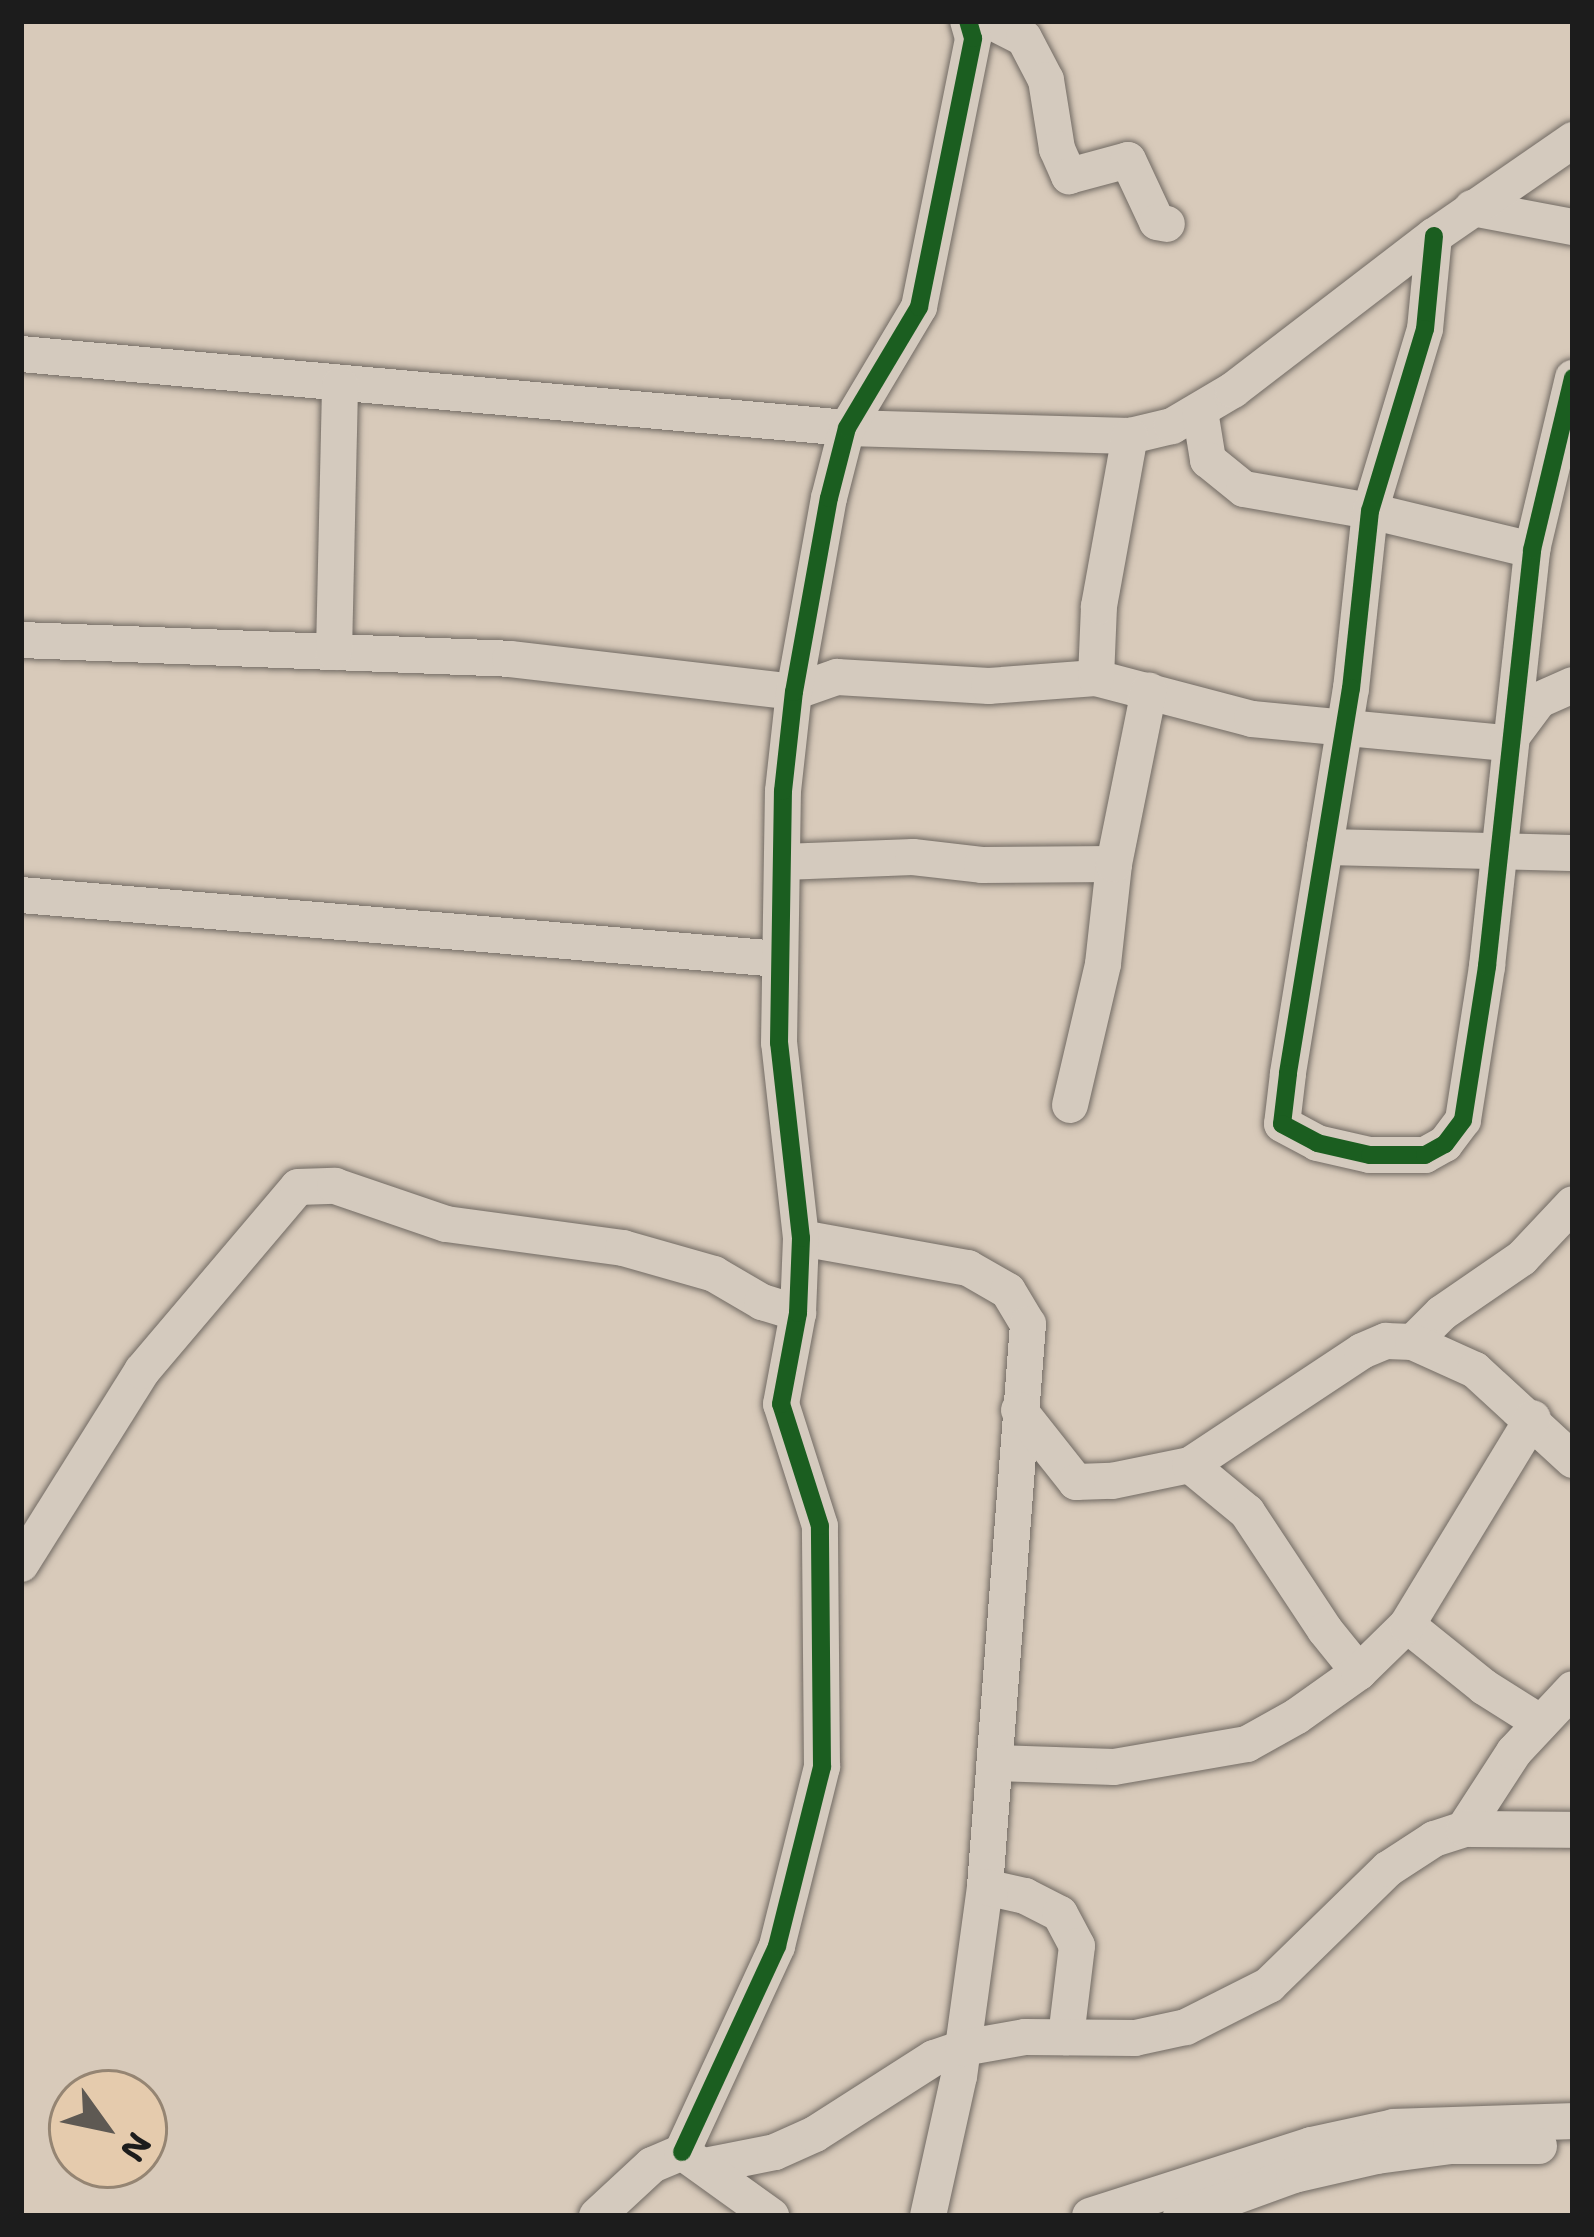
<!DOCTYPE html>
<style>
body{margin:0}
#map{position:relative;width:1594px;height:2237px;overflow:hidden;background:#d8caba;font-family:"Shantell Sans",sans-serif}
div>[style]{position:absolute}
.roads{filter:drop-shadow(0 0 3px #716a63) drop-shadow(0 0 3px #716a63)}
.minor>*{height:36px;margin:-18px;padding:0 18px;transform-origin:18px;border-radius:18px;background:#d4cabe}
.cycleway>*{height:18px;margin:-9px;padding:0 9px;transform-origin:9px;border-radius:9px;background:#1b5e20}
span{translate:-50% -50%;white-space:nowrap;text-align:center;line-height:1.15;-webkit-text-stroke:10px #e5cbad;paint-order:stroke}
.frame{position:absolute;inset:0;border:24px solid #1c1c1c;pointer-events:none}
.north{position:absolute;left:48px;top:2069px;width:120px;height:120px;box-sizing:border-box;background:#e5cbad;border:3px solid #958573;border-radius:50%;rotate:123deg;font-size:33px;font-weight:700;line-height:48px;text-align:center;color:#1c1c1c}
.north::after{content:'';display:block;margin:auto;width:42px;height:54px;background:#5e5953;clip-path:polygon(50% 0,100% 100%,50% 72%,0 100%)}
</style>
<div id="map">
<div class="roads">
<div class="minor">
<i style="left:990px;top:21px;width:38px;rotate:27deg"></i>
<i style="left:1024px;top:38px;width:47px;rotate:62.4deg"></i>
<i style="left:1046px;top:80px;width:70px;rotate:80.9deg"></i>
<i style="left:1057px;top:149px;width:30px;rotate:66deg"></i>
<i style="left:1069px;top:176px;width:61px;rotate:-15.2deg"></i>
<i style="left:1128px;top:160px;width:68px;rotate:64.9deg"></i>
<i style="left:1157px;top:222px;width:10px;rotate:11deg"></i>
<i style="left:1472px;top:208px;width:103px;rotate:10.7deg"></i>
<i style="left:1434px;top:236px;width:93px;rotate:95.5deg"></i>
<i style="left:1425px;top:329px;width:190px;rotate:106.8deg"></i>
<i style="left:1370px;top:511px;width:178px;rotate:96.1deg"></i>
<i style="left:1351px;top:688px;width:391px;rotate:99.3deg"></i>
<i style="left:1288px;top:1074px;width:50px;rotate:96.8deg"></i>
<i style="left:1282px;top:1124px;width:40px;rotate:28deg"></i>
<i style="left:1317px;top:1143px;width:54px;rotate:12.8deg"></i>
<i style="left:1370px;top:1155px;width:55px"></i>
<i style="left:1425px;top:1155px;width:23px;rotate:-29deg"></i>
<i style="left:1445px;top:1144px;width:30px;rotate:-53deg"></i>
<i style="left:1463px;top:1120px;width:156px;rotate:-81.1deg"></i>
<i style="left:1487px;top:966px;width:418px;rotate:-83.8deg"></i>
<i style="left:1532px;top:550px;width:177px;rotate:-76.6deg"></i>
<i style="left:21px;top:354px;width:829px;rotate:5.12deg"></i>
<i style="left:847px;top:428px;width:283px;rotate:1.6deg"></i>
<i style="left:1130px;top:436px;width:43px;rotate:-13.4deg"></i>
<i style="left:1172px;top:426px;width:71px;rotate:-30.5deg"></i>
<i style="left:1233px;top:390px;width:253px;rotate:-37.5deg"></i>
<i style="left:1434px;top:236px;width:169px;rotate:-34.6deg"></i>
<i style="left:1200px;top:411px;width:50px;rotate:80.7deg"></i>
<i style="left:1208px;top:460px;width:46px;rotate:38.9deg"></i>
<i style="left:1244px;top:489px;width:128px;rotate:9.9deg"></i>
<i style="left:1370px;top:511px;width:167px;rotate:13.5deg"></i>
<i style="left:21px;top:640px;width:489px;rotate:2.2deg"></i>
<i style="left:510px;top:659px;width:286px;rotate:6.6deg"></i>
<i style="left:794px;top:692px;width:46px;rotate:-19.2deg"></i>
<i style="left:837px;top:677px;width:152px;rotate:3.4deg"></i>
<i style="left:989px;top:686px;width:107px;rotate:-4.3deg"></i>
<i style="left:1096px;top:678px;width:161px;rotate:14.7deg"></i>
<i style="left:1252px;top:719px;width:256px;rotate:5.4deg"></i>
<i style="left:1507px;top:743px;width:54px;rotate:-53.3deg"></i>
<i style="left:1539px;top:700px;width:37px;rotate:-24deg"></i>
<i style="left:334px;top:652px;width:267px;rotate:-88.7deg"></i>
<i style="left:1096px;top:678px;width:72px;rotate:-87.6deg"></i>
<i style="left:1099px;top:606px;width:173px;rotate:-79.7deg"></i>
<i style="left:1325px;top:847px;width:248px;rotate:1.4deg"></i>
<i style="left:783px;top:862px;width:130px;rotate:-2.2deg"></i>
<i style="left:913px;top:857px;width:69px;rotate:6.6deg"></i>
<i style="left:982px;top:865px;width:132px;rotate:-0.4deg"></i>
<i style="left:21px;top:895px;width:761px;rotate:4.83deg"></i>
<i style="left:1070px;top:1105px;width:145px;rotate:-76.8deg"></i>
<i style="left:1103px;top:964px;width:101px;rotate:-83.7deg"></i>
<i style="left:1114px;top:864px;width:177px;rotate:-78.6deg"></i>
<i style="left:801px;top:1238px;width:170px;rotate:10.2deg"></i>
<i style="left:968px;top:1268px;width:46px;rotate:29.9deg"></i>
<i style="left:1008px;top:1291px;width:39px;rotate:59deg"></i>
<i style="left:1028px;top:1324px;width:565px;rotate:94.37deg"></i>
<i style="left:985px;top:1887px;width:191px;rotate:97.8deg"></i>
<i style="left:959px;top:2076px;width:143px;rotate:102.5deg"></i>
<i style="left:1413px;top:1342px;width:41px;rotate:-45deg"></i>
<i style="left:1442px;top:1313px;width:97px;rotate:-34.5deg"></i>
<i style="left:1522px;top:1258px;width:74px;rotate:-46.6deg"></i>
<i style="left:1019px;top:1410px;width:92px;rotate:51.6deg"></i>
<i style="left:1076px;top:1482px;width:36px;rotate:-2deg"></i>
<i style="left:1112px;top:1481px;width:80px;rotate:-11.6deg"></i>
<i style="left:1190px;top:1465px;width:206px;rotate:-33.5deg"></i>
<i style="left:1362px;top:1351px;width:26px;rotate:-23deg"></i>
<i style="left:1386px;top:1341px;width:27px;rotate:2deg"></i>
<i style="left:1413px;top:1342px;width:68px;rotate:24.3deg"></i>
<i style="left:1475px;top:1370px;width:133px;rotate:42.6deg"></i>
<i style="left:1190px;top:1465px;width:74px;rotate:39.5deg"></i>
<i style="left:1247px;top:1512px;width:141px;rotate:56.5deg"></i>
<i style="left:1325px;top:1630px;width:54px;rotate:51deg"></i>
<i style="left:21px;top:1564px;width:228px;rotate:-57.9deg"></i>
<i style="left:142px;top:1371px;width:241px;rotate:-49.7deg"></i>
<i style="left:298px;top:1187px;width:37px;rotate:-2deg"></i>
<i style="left:335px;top:1186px;width:117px;rotate:18.9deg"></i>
<i style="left:446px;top:1224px;width:179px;rotate:7.7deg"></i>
<i style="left:623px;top:1248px;width:95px;rotate:15.9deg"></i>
<i style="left:714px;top:1274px;width:56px;rotate:30.3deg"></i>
<i style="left:762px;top:1302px;width:38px;rotate:17deg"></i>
<i style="left:1407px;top:1625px;width:99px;rotate:38.8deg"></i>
<i style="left:1484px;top:1687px;width:67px;rotate:32.3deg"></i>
<i style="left:996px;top:1763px;width:118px;rotate:1.9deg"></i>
<i style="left:1114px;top:1767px;width:135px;rotate:-9.8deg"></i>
<i style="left:1247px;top:1744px;width:57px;rotate:-29.2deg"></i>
<i style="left:1297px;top:1716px;width:76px;rotate:-35.4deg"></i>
<i style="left:1359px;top:1672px;width:67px;rotate:-44.4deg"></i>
<i style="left:1407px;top:1625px;width:242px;rotate:-58.7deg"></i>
<i style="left:1464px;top:1829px;width:92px;rotate:-57deg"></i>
<i style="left:1514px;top:1752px;width:86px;rotate:-46.9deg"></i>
<i style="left:985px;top:1887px;width:41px;rotate:12.7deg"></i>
<i style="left:1025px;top:1896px;width:39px;rotate:27deg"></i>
<i style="left:1060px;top:1914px;width:36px;rotate:62deg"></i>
<i style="left:1077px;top:1946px;width:92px;rotate:96.9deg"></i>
<i style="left:682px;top:2152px;width:227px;rotate:-65.2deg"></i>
<i style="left:777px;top:1946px;width:185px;rotate:-75.9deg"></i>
<i style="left:822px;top:1767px;width:241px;rotate:-90.5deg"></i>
<i style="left:820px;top:1526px;width:128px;rotate:-107.7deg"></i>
<i style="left:781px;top:1404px;width:93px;rotate:-79.4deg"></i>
<i style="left:798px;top:1313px;width:75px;rotate:-87.7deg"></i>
<i style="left:801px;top:1238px;width:196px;rotate:-96.4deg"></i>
<i style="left:779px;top:1043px;width:252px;rotate:-89.1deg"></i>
<i style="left:783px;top:791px;width:100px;rotate:-83.7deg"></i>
<i style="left:794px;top:692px;width:197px;rotate:-79.8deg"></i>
<i style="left:829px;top:498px;width:72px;rotate:-75.6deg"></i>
<i style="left:847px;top:428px;width:141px;rotate:-59.2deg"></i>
<i style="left:919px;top:307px;width:274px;rotate:-78.6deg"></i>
<i style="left:973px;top:38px;width:18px;rotate:-106deg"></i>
<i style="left:705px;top:2166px;width:71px;rotate:-11.3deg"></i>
<i style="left:775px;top:2152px;width:44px;rotate:-24.2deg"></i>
<i style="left:815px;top:2134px;width:141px;rotate:-32.6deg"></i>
<i style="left:934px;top:2058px;width:31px;rotate:-19deg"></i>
<i style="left:963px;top:2048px;width:63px;rotate:-10.1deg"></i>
<i style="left:1025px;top:2037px;width:110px;rotate:0.5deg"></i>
<i style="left:1135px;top:2038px;width:52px;rotate:-12.2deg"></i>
<i style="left:1186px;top:2027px;width:93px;rotate:-26.8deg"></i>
<i style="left:1269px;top:1985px;width:166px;rotate:-44.3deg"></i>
<i style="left:1388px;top:1869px;width:55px;rotate:-33.1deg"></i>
<i style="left:1434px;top:1839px;width:32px;rotate:-18deg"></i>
<i style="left:1464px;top:1829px;width:109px;rotate:0.5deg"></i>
<i style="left:597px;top:2216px;width:75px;rotate:-42.8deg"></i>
<i style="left:652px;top:2165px;width:33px;rotate:-23deg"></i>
<i style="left:682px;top:2152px;width:110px;rotate:35.7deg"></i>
<i style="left:1090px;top:2216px;width:232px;rotate:-17.8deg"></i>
<i style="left:1311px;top:2145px;width:85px;rotate:-12.2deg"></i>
<i style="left:1394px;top:2127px;width:179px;rotate:-1.9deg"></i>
<i style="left:1181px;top:2216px;width:120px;rotate:-19.9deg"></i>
<i style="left:1294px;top:2175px;width:85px;rotate:-12.9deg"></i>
<i style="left:1377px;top:2156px;width:75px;rotate:-7.7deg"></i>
<i style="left:1451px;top:2146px;width:88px"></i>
</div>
</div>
<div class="cycleway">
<i style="left:1434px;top:236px;width:93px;rotate:95.5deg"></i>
<i style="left:1425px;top:329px;width:190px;rotate:106.8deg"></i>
<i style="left:1370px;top:511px;width:178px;rotate:96.1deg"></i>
<i style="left:1351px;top:688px;width:391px;rotate:99.3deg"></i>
<i style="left:1288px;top:1074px;width:50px;rotate:96.8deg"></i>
<i style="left:1282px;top:1124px;width:40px;rotate:28deg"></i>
<i style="left:1317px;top:1143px;width:54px;rotate:12.8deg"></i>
<i style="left:1370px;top:1155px;width:55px"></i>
<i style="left:1425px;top:1155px;width:23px;rotate:-29deg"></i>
<i style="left:1445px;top:1144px;width:30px;rotate:-53deg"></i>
<i style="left:1463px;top:1120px;width:156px;rotate:-81.1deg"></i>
<i style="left:1487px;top:966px;width:418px;rotate:-83.8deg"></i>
<i style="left:1532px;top:550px;width:177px;rotate:-76.6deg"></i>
<i style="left:682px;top:2152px;width:227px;rotate:-65.2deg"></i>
<i style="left:777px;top:1946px;width:185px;rotate:-75.9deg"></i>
<i style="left:822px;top:1767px;width:241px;rotate:-90.5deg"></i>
<i style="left:820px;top:1526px;width:128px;rotate:-107.7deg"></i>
<i style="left:781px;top:1404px;width:93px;rotate:-79.4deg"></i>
<i style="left:798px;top:1313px;width:75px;rotate:-87.7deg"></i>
<i style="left:801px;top:1238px;width:196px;rotate:-96.4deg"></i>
<i style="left:779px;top:1043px;width:252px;rotate:-89.1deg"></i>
<i style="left:783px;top:791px;width:100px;rotate:-83.7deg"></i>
<i style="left:794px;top:692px;width:197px;rotate:-79.8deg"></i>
<i style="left:829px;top:498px;width:72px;rotate:-75.6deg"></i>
<i style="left:847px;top:428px;width:141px;rotate:-59.2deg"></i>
<i style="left:919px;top:307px;width:274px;rotate:-78.6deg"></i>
<i style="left:973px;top:38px;width:18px;rotate:-106deg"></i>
</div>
<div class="frame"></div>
<div class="north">N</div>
</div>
